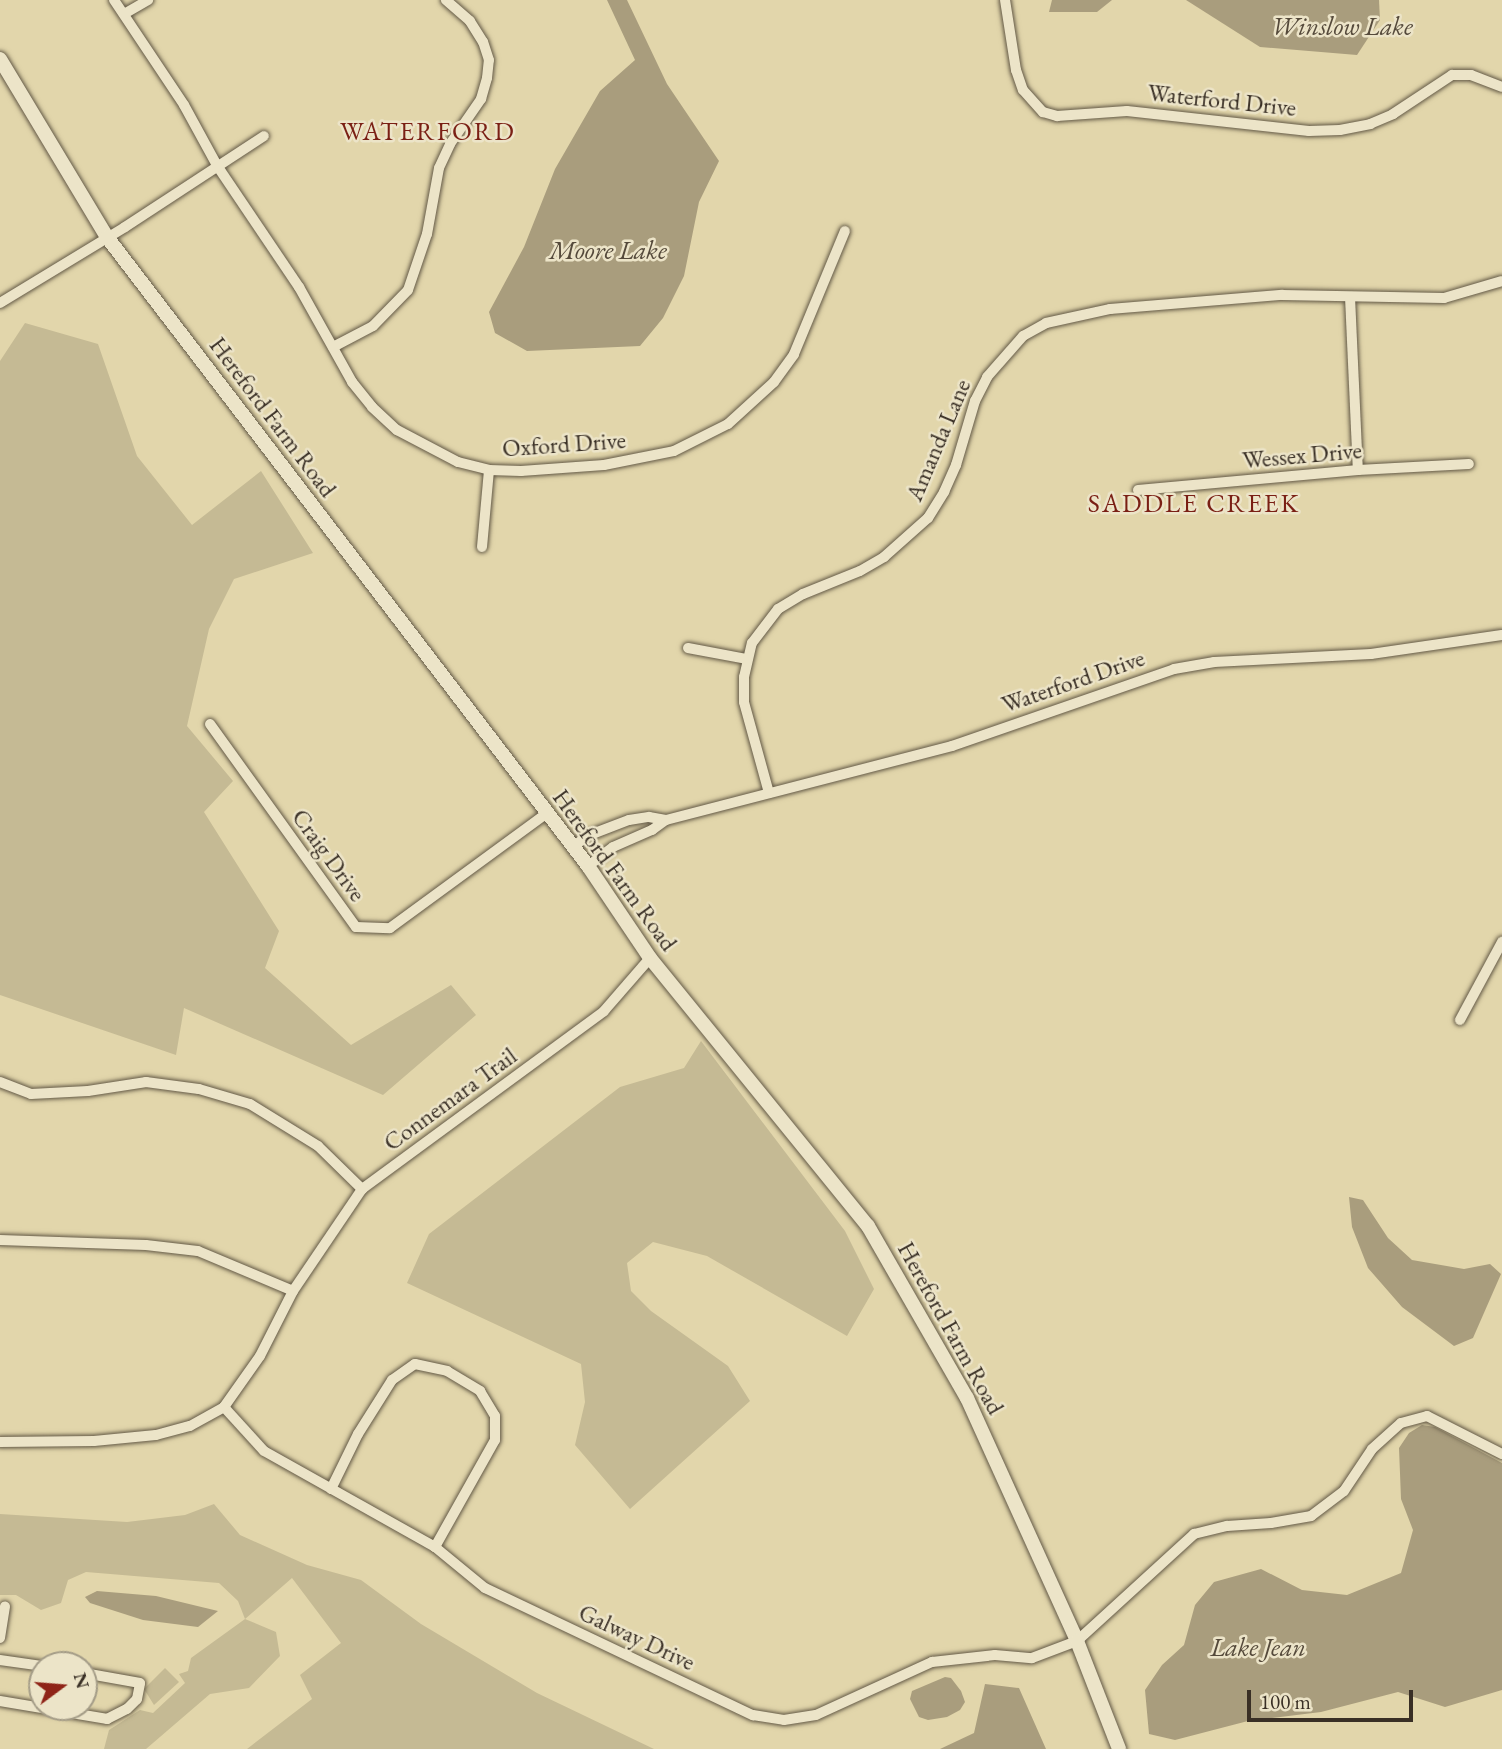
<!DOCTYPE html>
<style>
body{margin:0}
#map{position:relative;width:1502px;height:1749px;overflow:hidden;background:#e2d6ab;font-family:"EB Garamond",serif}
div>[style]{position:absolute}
.green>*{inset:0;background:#c5ba94}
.water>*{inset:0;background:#a99d7d}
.roads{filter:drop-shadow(0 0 2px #635946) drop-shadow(0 0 2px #635946)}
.street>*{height:10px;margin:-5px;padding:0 5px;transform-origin:5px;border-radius:5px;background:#ece4c8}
.secondary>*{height:14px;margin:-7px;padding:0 7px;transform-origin:7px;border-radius:7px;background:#ece4c8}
span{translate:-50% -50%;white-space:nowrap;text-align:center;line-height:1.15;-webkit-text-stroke:5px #ece4c8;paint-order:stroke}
.street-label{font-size:24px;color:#392f25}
.water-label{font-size:26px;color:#554a3b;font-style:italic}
.neighbourhood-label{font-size:26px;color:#7a1f14;letter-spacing:2px}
.north{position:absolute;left:28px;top:1651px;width:70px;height:70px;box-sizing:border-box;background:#ece4c8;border:2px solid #a49c87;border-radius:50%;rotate:74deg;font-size:19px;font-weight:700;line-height:28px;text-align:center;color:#392f25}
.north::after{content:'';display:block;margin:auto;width:24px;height:32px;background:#8f2418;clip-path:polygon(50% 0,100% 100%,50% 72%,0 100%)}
.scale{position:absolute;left:1247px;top:1690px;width:166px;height:32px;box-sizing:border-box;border:4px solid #392f25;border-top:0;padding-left:9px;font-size:21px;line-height:24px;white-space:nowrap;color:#392f25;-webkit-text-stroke:5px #ece4c8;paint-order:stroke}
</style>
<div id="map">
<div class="green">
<i style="clip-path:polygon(25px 323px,98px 344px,137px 456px,192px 525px,261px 471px,313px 553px,234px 579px,209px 629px,187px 726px,233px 781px,204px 812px,279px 931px,265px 968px,351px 1045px,451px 985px,476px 1015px,383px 1095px,184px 1008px,176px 1055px,0 995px,0 361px)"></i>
<i style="clip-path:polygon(701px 1041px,845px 1231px,874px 1289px,847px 1336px,707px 1256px,653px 1242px,627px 1263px,631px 1291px,651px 1311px,728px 1366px,750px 1401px,630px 1509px,575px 1445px,585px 1402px,581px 1364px,407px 1283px,429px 1234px,620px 1087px,684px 1068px)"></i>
<i style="clip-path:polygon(214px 1504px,240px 1535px,307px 1565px,361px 1580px,421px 1624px,537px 1693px,654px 1749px,247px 1749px,312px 1699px,300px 1675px,341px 1643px,292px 1578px,245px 1619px,276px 1632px,280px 1656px,249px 1688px,210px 1694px,146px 1749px,104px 1749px,109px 1730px,140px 1710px,153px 1713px,185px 1683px,179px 1674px,188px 1671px,191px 1658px,245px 1619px,238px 1601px,219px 1583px,86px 1572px,68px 1580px,61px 1603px,41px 1610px,16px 1595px,0 1595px,0 1514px,127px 1522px,185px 1515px)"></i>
<i style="clip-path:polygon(165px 1668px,179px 1682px,154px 1705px,144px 1689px)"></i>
</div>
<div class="water">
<i style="clip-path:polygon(607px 0,627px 0,667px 84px,719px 161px,699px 202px,684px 276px,663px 318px,640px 346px,527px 351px,495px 333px,489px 312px,524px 247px,555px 169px,600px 91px,635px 60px)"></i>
<i style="clip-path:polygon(1052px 0,1112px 0,1097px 12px,1049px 12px)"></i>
<i style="clip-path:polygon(1186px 0,1379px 0,1380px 20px,1357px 55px,1260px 47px)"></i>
<i style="clip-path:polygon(1349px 1197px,1363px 1200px,1388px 1238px,1412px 1260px,1464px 1269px,1490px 1264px,1501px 1274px,1473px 1338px,1454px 1346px,1402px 1307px,1368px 1268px,1352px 1227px)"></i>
<i style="clip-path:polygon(1422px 1425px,1435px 1427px,1502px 1463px,1502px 1690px,1445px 1707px,1398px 1692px,1321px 1712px,1248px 1721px,1175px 1740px,1149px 1734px,1145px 1690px,1162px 1665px,1184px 1645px,1195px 1605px,1214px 1582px,1261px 1569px,1302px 1590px,1347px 1595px,1401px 1573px,1413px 1530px,1401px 1499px,1399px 1448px,1409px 1433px)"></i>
<i style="clip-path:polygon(97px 1591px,156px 1596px,218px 1611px,198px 1627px,143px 1620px,90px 1603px,85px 1597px)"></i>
<i style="clip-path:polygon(945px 1677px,951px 1678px,961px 1691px,965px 1702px,960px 1710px,947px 1717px,928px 1720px,919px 1717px,910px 1699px,912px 1691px)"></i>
<i style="clip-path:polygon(985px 1684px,1019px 1688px,1046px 1749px,940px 1749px,974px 1733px)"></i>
</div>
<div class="roads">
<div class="street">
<i style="left:114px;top:0;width:126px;rotate:56.3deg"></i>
<i style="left:184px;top:105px;width:71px;rotate:61.3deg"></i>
<i style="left:218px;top:167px;width:145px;rotate:56deg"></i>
<i style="left:299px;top:287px;width:109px;rotate:60.8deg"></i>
<i style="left:352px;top:382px;width:32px;rotate:51deg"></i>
<i style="left:372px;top:407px;width:34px;rotate:43deg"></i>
<i style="left:397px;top:430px;width:69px;rotate:27.7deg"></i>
<i style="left:458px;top:462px;width:32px;rotate:14deg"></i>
<i style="left:489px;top:470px;width:32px;rotate:2deg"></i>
<i style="left:521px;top:471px;width:83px;rotate:-4.1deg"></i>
<i style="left:604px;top:465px;width:71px;rotate:-11.3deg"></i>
<i style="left:674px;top:451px;width:60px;rotate:-26.6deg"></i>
<i style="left:728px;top:424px;width:62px;rotate:-42.4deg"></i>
<i style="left:774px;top:382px;width:34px;rotate:-54deg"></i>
<i style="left:794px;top:354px;width:133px;rotate:-67.5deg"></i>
<i style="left:1005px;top:0;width:71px;rotate:81.1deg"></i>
<i style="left:1016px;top:70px;width:21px;rotate:71deg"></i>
<i style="left:1023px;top:90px;width:30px;rotate:48deg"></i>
<i style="left:1043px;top:112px;width:15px;rotate:16deg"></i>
<i style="left:1057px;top:116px;width:70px;rotate:-4.1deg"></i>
<i style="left:1127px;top:111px;width:183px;rotate:6.3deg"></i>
<i style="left:1309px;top:131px;width:31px;rotate:-2deg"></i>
<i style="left:1340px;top:130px;width:31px;rotate:-11deg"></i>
<i style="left:1370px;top:124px;width:25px;rotate:-23deg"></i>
<i style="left:1393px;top:114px;width:71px;rotate:-33.5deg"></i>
<i style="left:1452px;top:75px;width:19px"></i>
<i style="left:1471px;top:75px;width:33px;rotate:21deg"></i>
<i style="left:124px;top:14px;width:28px;rotate:-30deg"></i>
<i style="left:1350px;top:297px;width:173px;rotate:87.4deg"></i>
<i style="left:0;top:303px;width:146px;rotate:-31.3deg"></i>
<i style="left:125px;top:227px;width:166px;rotate:-33.2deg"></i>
<i style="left:333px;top:347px;width:45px;rotate:-27.7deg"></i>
<i style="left:373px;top:326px;width:50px;rotate:-45.8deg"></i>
<i style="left:408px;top:290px;width:59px;rotate:-71.3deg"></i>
<i style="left:427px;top:234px;width:67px;rotate:-79.7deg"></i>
<i style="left:439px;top:168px;width:26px;rotate:-65deg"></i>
<i style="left:450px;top:144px;width:55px;rotate:-55.4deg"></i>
<i style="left:481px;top:99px;width:22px;rotate:-74deg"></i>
<i style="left:487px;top:78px;width:18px;rotate:-84deg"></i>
<i style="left:489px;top:60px;width:19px;rotate:-108deg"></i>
<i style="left:483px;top:42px;width:25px;rotate:-122deg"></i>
<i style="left:470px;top:21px;width:32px;rotate:-139deg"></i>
<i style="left:1138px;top:490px;width:221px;rotate:-5.2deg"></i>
<i style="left:1358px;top:470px;width:111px;rotate:-3.1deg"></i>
<i style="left:482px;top:547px;width:77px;rotate:-84.8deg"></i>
<i style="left:688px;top:648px;width:59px;rotate:10.7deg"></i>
<i style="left:210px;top:724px;width:250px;rotate:54.3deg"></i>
<i style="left:356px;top:927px;width:34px;rotate:2deg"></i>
<i style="left:390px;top:928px;width:193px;rotate:-36.2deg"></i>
<i style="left:769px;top:793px;width:94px;rotate:-105.4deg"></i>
<i style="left:744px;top:702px;width:25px;rotate:-90deg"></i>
<i style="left:744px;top:677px;width:35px;rotate:-77deg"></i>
<i style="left:752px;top:643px;width:43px;rotate:-52.6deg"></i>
<i style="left:778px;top:609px;width:29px;rotate:-31deg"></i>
<i style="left:803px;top:594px;width:61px;rotate:-22deg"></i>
<i style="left:860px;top:571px;width:28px;rotate:-30deg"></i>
<i style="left:884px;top:557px;width:59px;rotate:-41.6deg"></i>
<i style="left:928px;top:518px;width:31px;rotate:-58deg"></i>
<i style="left:944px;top:492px;width:30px;rotate:-66deg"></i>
<i style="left:956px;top:465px;width:67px;rotate:-73.5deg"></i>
<i style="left:975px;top:401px;width:27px;rotate:-63deg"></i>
<i style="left:987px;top:377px;width:55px;rotate:-48.7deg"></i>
<i style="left:1023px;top:336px;width:26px;rotate:-29deg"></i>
<i style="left:1046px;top:323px;width:66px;rotate:-12.3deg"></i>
<i style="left:1110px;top:309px;width:173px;rotate:-4.7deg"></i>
<i style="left:1282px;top:295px;width:162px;rotate:1.1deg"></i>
<i style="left:1444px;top:298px;width:60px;rotate:-16.3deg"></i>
<i style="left:573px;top:847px;width:18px;rotate:-38deg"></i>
<i style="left:587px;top:836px;width:45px;rotate:-20.9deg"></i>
<i style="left:629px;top:820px;width:20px;rotate:-9deg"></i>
<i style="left:649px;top:817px;width:17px;rotate:10deg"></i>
<i style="left:588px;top:866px;width:31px;rotate:-37deg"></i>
<i style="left:613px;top:847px;width:43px;rotate:-23.6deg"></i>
<i style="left:652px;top:830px;width:17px;rotate:-36deg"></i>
<i style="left:666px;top:820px;width:295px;rotate:-14.5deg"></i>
<i style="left:952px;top:746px;width:235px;rotate:-19.1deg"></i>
<i style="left:1174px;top:669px;width:41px;rotate:-9.9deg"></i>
<i style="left:1214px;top:662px;width:157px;rotate:-2.9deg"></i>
<i style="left:1371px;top:654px;width:132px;rotate:-8.3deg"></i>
<i style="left:1460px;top:1020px;width:89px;rotate:-61.7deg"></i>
<i style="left:0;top:1082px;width:33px;rotate:21deg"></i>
<i style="left:31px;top:1094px;width:57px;rotate:-3deg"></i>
<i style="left:88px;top:1091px;width:59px;rotate:-8.8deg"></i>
<i style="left:146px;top:1082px;width:53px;rotate:7.5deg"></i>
<i style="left:199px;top:1089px;width:53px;rotate:16.4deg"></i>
<i style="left:250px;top:1104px;width:80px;rotate:31.7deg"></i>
<i style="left:318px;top:1146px;width:62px;rotate:44.3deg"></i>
<i style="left:0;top:1240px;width:146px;rotate:2deg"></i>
<i style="left:146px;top:1245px;width:52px;rotate:6.6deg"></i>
<i style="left:198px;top:1251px;width:103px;rotate:22.8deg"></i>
<i style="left:224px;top:1407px;width:59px;rotate:47.7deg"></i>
<i style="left:264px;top:1451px;width:196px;rotate:29.3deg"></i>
<i style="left:435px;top:1547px;width:65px;rotate:39.4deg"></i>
<i style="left:485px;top:1588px;width:297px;rotate:25.4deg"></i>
<i style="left:753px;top:1715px;width:31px;rotate:9deg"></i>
<i style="left:784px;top:1720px;width:32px;rotate:-9deg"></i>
<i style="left:816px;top:1715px;width:128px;rotate:-24.6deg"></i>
<i style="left:932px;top:1662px;width:63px;rotate:-6.3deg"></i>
<i style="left:995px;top:1655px;width:37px;rotate:5deg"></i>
<i style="left:1032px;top:1658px;width:48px;rotate:-20.7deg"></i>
<i style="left:1077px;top:1641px;width:159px;rotate:-42.4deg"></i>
<i style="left:1194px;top:1534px;width:34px;rotate:-14deg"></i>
<i style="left:1227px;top:1526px;width:44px;rotate:-3.9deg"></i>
<i style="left:1271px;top:1523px;width:41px;rotate:-9.9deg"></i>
<i style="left:1311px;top:1516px;width:41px;rotate:-37.1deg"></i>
<i style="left:1344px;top:1491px;width:50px;rotate:-56.3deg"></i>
<i style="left:1372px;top:1449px;width:39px;rotate:-42deg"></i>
<i style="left:1401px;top:1423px;width:27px;rotate:-15deg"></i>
<i style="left:1427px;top:1416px;width:84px;rotate:26.9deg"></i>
<i style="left:0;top:1442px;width:94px;rotate:-0.6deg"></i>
<i style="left:94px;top:1441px;width:62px;rotate:-5.5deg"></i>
<i style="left:156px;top:1435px;width:35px;rotate:-15deg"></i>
<i style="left:190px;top:1426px;width:39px;rotate:-29deg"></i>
<i style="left:224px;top:1407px;width:62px;rotate:-54.8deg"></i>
<i style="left:260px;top:1356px;width:73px;rotate:-63.1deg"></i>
<i style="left:293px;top:1291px;width:123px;rotate:-55.9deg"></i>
<i style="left:362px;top:1189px;width:300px;rotate:-36.3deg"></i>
<i style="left:604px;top:1011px;width:70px;rotate:-49deg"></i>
<i style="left:331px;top:1489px;width:61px;rotate:-63.9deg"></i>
<i style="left:358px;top:1434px;width:64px;rotate:-57.8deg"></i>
<i style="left:392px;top:1380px;width:28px;rotate:-35deg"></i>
<i style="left:415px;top:1364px;width:33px;rotate:12deg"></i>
<i style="left:447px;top:1371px;width:39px;rotate:31deg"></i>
<i style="left:480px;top:1391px;width:29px;rotate:59deg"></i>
<i style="left:495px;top:1416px;width:24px;rotate:90deg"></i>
<i style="left:495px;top:1440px;width:123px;rotate:119.3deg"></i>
<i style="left:0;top:1638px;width:32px;rotate:-81deg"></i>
<i style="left:0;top:1660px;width:42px;rotate:8.1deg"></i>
<i style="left:0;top:1701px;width:109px;rotate:9.5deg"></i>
<i style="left:107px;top:1719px;width:22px;rotate:-27deg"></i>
<i style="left:127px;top:1709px;width:14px;rotate:-45deg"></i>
<i style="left:137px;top:1699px;width:16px;rotate:-79deg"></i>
<i style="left:140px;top:1683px;width:57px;rotate:-169.9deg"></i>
</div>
<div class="secondary">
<i style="left:0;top:59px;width:208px;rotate:59deg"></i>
<i style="left:107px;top:237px;width:792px;rotate:52.59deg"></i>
<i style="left:588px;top:866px;width:111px;rotate:56deg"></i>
<i style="left:650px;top:958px;width:345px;rotate:50.9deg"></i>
<i style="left:868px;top:1226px;width:198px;rotate:60.1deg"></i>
<i style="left:967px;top:1398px;width:267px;rotate:65.6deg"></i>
<i style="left:1077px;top:1641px;width:116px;rotate:68.7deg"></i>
</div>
</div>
<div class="street-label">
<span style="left:1222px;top:100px;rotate:6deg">Waterford Drive</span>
<span style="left:273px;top:417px;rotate:53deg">Hereford Farm Road</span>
<span style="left:938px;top:440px;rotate:-67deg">Amanda Lane</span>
<span style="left:564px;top:444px;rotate:-4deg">Oxford Drive</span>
<span style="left:1302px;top:455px;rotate:-5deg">Wessex Drive</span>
<span style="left:1073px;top:681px;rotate:-19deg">Waterford Drive</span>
<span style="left:329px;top:855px;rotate:54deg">Craig Drive</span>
<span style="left:615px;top:870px;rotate:54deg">Hereford Farm Road</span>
<span style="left:450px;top:1099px;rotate:-36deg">Connemara Trail</span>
<span style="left:951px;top:1328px;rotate:61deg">Hereford Farm Road</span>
<span style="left:637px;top:1637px;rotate:25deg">Galway Drive</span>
</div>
<div class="water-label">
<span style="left:1342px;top:27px">Winslow Lake</span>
<span style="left:608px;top:251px">Moore Lake</span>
<span style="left:1258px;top:1648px">Lake Jean</span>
</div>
<div class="neighbourhood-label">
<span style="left:428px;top:132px">WATERFORD</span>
<span style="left:1194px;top:504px">SADDLE CREEK</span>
</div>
<div class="north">N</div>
<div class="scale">100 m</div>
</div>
